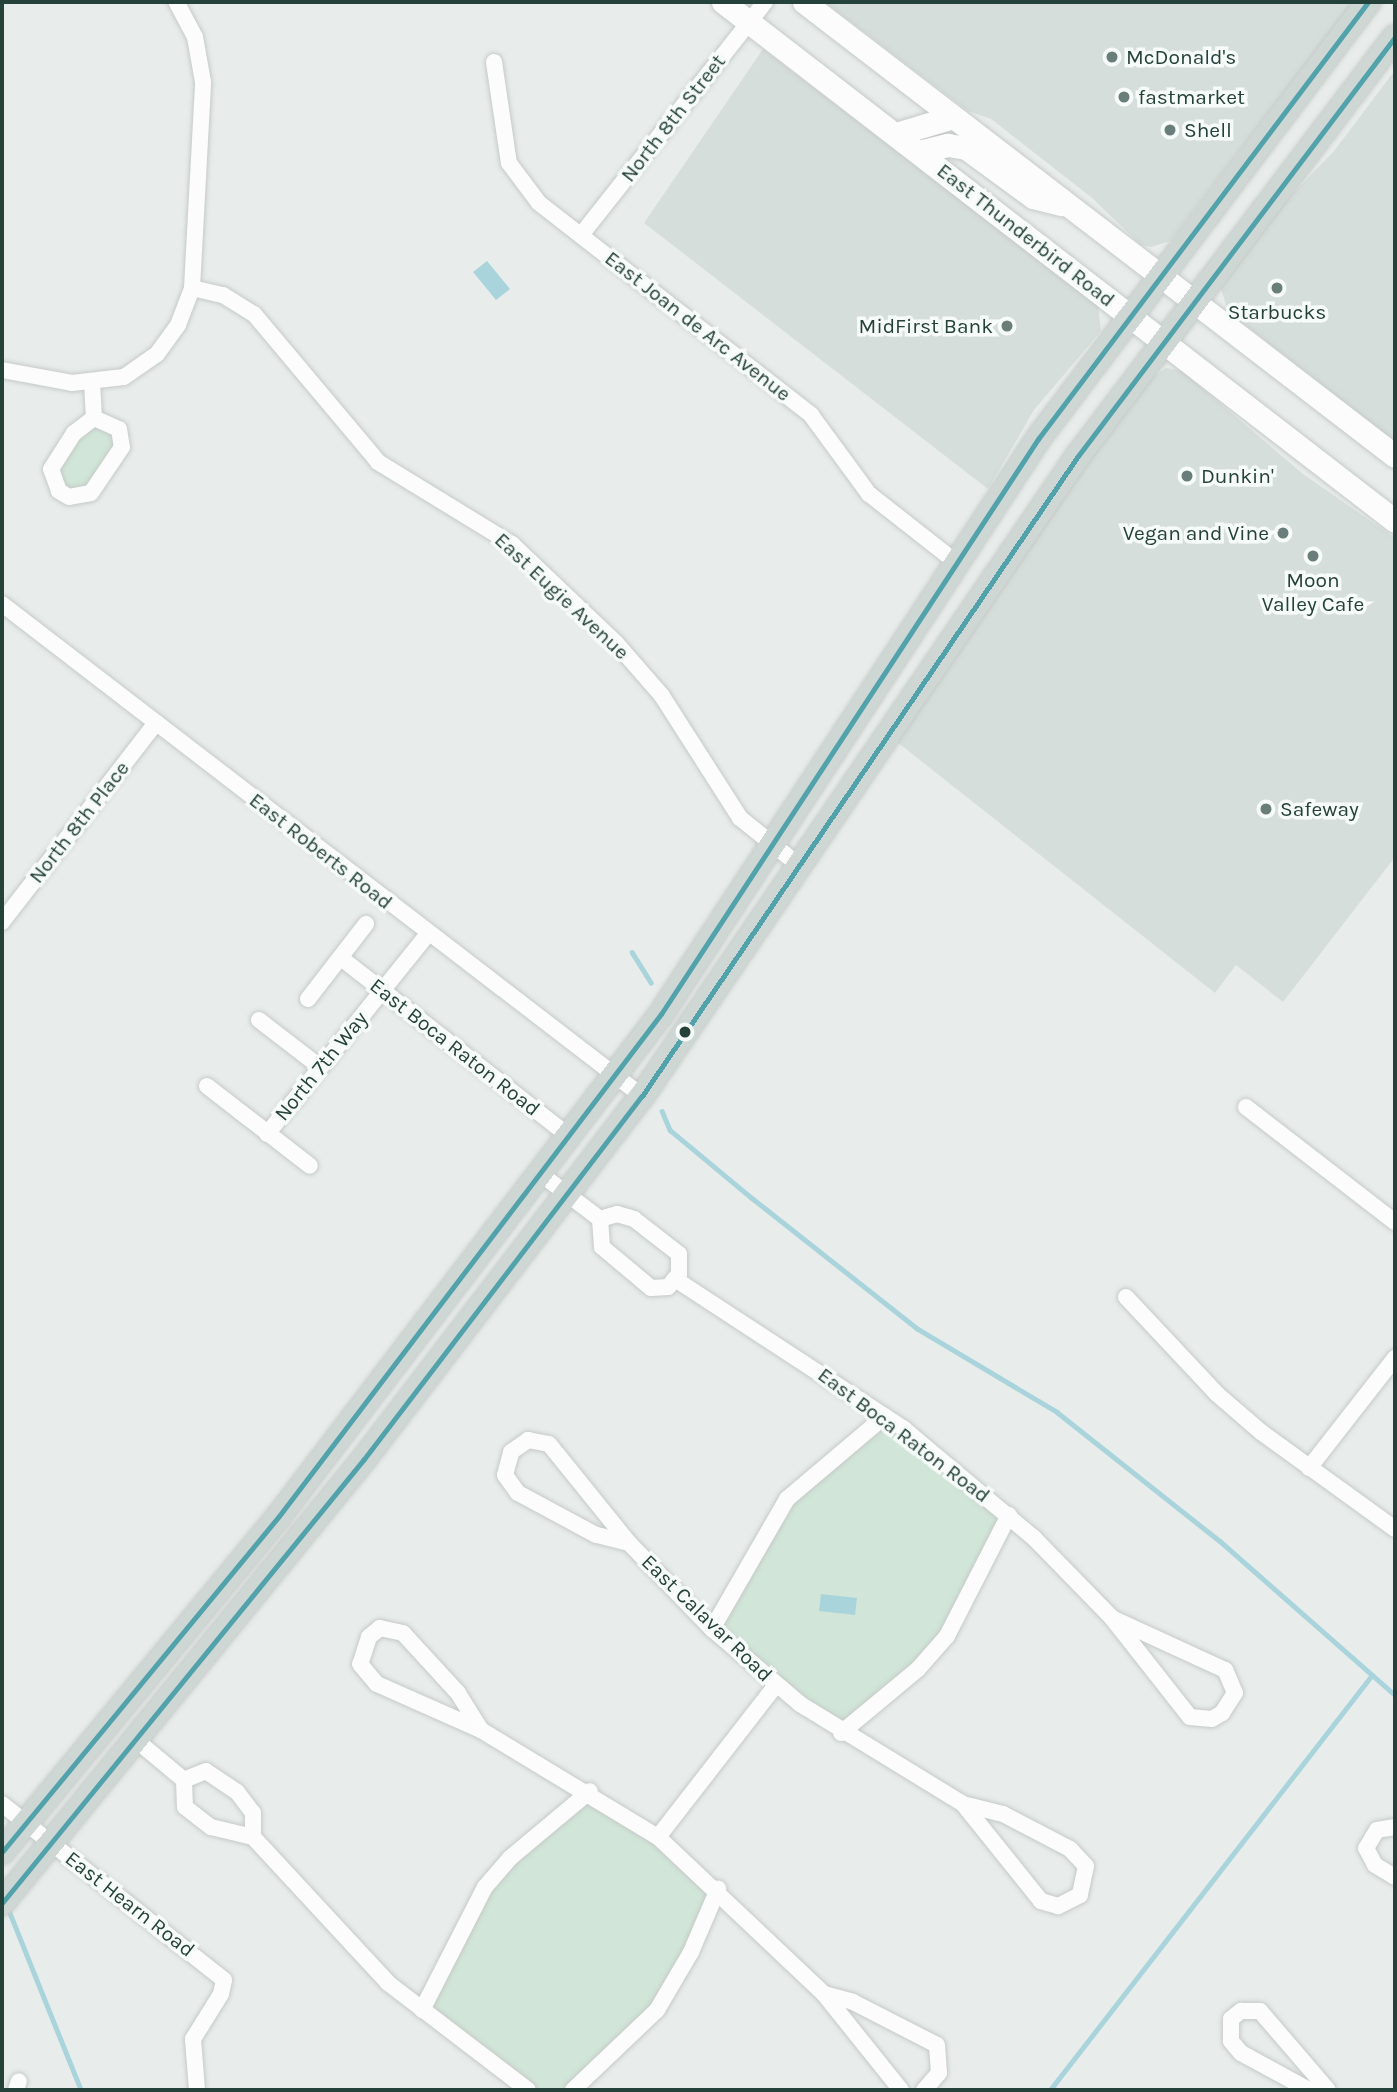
<!DOCTYPE html>
<style>
body{margin:0}
#map{position:relative;width:1397px;height:2092px;overflow:hidden;background:#e8edeb;font-family:Karla,sans-serif}
div>[style]{position:absolute}
.built>*{inset:0;background:#d6dedb}
.green>*{inset:0;background:#d1e6d8}
.water>*{inset:0;background:#a9d4db}
.stream>*{height:4.5px;margin:-2.25px;padding:0 2.25px;transform-origin:2.25px;border-radius:2.25px;background:#a9d4db}
.roads{filter:drop-shadow(0 0 2px #c5cac8) drop-shadow(0 0 2px #c5cac8)}
.minor>*{height:16px;margin:-8px;padding:0 8px;transform-origin:8px;border-radius:8px;background:#fcfcfc}
.secondary>*{height:23px;margin:-11.5px;padding:0 11.5px;transform-origin:11.5px;border-radius:11.5px;background:#fcfcfc}
.primary>*{height:24px;margin:-12px;padding:0 12px;transform-origin:12px;border-radius:12px;background:#cfd7d5}
.bus-1>*{height:5px;margin:-2.5px;padding:0 2.5px;transform-origin:2.5px;border-radius:2.5px;background:#52a2ab}
.bus-2>*{height:5px;margin:-2.5px;padding:0 2.5px;transform-origin:2.5px;border-radius:2.5px;background:#52a2ab}
.dots>*{width:19px;height:19px;translate:-50% -50%;box-sizing:border-box;border:4px solid #f7fbf9;border-radius:50%}
span{translate:-50% -50%;white-space:nowrap;text-align:center;line-height:1.15;-webkit-text-stroke:7px #f7fbf9;paint-order:stroke}
.poi-label{font-size:21px;color:#24423a}
.left{translate:0 -50%;text-align:left}
.right{translate:-100% -50%;text-align:right}
.street-label{font-size:21px;color:#24423a}
.frame{position:absolute;inset:0;border:4px solid #24423a;pointer-events:none}
</style>
<div id="map">
<div class="built">
<i style="clip-path:polygon(825px 2px,1353px 2px,1170px 241px,1151px 247px,1141px 245px,1092px 198px,991px 119px,968px 111px)"></i>
<i style="clip-path:polygon(763px 49px,1098px 306px,1101px 331px,1034px 410px,988px 489px,644px 223px)"></i>
<i style="clip-path:polygon(1395px 70px,1395px 442px,1228px 311px,1221px 289px,1276px 211px,1334px 151px)"></i>
<i style="clip-path:polygon(1166px 368px,1182px 371px,1303px 474px,1395px 538px,1395px 857px,1283px 1002px,1236px 965px,1215px 993px,897px 742px,1069px 489px,1151px 378px)"></i>
</div>
<div class="green">
<i style="clip-path:polygon(83px 422px,122px 436px,99px 484px,59px 491px,56px 458px)"></i>
<i style="clip-path:polygon(885px 1416px,1009px 1515px,947px 1636px,841px 1733px,712px 1629px,776px 1514px)"></i>
<i style="clip-path:polygon(590px 1791px,718px 1889px,669px 1993px,573px 2090px,528px 2090px,422px 2010px,473px 1904px)"></i>
</div>
<div class="water">
<i style="clip-path:polygon(487px 261px,510px 289px,496px 300px,473px 272px)"></i>
<i style="clip-path:polygon(821px 1594px,857px 1598px,855px 1615px,819px 1611px)"></i>
</div>
<div class="stream">
<i style="left:632px;top:952px;width:36px;rotate:58deg"></i>
<i style="left:662px;top:1111px;width:21px;rotate:67deg"></i>
<i style="left:670px;top:1130px;width:107px;rotate:39.7deg"></i>
<i style="left:752px;top:1198px;width:211px;rotate:38.3deg"></i>
<i style="left:918px;top:1329px;width:162px;rotate:30.8deg"></i>
<i style="left:1057px;top:1412px;width:209px;rotate:38.4deg"></i>
<i style="left:1221px;top:1542px;width:232px;rotate:41.3deg"></i>
<i style="left:8px;top:1908px;width:196px;rotate:68.1deg"></i>
<i style="left:1050px;top:2090px;width:525px;rotate:-52.19deg"></i>
</div>
<div class="roads">
<div class="minor">
<i style="left:494px;top:62px;width:102px;rotate:81.6deg"></i>
<i style="left:509px;top:163px;width:50px;rotate:53.1deg"></i>
<i style="left:539px;top:203px;width:345px;rotate:37.9deg"></i>
<i style="left:811px;top:415px;width:98px;rotate:53.7deg"></i>
<i style="left:869px;top:494px;width:112px;rotate:38.1deg"></i>
<i style="left:581px;top:235px;width:297px;rotate:-51.7deg"></i>
<i style="left:192px;top:288px;width:32px;rotate:13deg"></i>
<i style="left:223px;top:295px;width:36px;rotate:32deg"></i>
<i style="left:254px;top:314px;width:193px;rotate:50deg"></i>
<i style="left:378px;top:462px;width:157px;rotate:31.5deg"></i>
<i style="left:512px;top:544px;width:144px;rotate:43.6deg"></i>
<i style="left:616px;top:643px;width:70px;rotate:49deg"></i>
<i style="left:662px;top:696px;width:145px;rotate:57.4deg"></i>
<i style="left:740px;top:818px;width:77px;rotate:38.7deg"></i>
<i style="left:2px;top:370px;width:71px;rotate:10.5deg"></i>
<i style="left:72px;top:383px;width:52px;rotate:-6.6deg"></i>
<i style="left:124px;top:377px;width:40px;rotate:-34.9deg"></i>
<i style="left:157px;top:354px;width:36px;rotate:-54deg"></i>
<i style="left:178px;top:325px;width:40px;rotate:-69deg"></i>
<i style="left:192px;top:288px;width:206px;rotate:-86.9deg"></i>
<i style="left:203px;top:82px;width:46px;rotate:-100.1deg"></i>
<i style="left:195px;top:37px;width:40px;rotate:-118deg"></i>
<i style="left:92px;top:381px;width:37px;rotate:87deg"></i>
<i style="left:94px;top:418px;width:27px;rotate:24deg"></i>
<i style="left:119px;top:429px;width:18px;rotate:81deg"></i>
<i style="left:122px;top:447px;width:55px;rotate:124deg"></i>
<i style="left:91px;top:493px;width:22px;rotate:170deg"></i>
<i style="left:69px;top:497px;width:12px;rotate:-149deg"></i>
<i style="left:59px;top:491px;width:23px;rotate:-110deg"></i>
<i style="left:51px;top:469px;width:43px;rotate:-57.4deg"></i>
<i style="left:74px;top:433px;width:25px;rotate:-37deg"></i>
<i style="left:2px;top:604px;width:807px;rotate:37.55deg"></i>
<i style="left:2px;top:922px;width:252px;rotate:-52.3deg"></i>
<i style="left:341px;top:958px;width:291px;rotate:38deg"></i>
<i style="left:308px;top:999px;width:95px;rotate:-52.3deg"></i>
<i style="left:259px;top:1020px;width:77px;rotate:37.6deg"></i>
<i style="left:207px;top:1086px;width:130px;rotate:37.8deg"></i>
<i style="left:1246px;top:1107px;width:188px;rotate:37.7deg"></i>
<i style="left:267px;top:1134px;width:257px;rotate:-51.2deg"></i>
<i style="left:542px;top:1175px;width:73px;rotate:37.2deg"></i>
<i style="left:617px;top:1214px;width:18px;rotate:16deg"></i>
<i style="left:634px;top:1219px;width:57px;rotate:37.9deg"></i>
<i style="left:679px;top:1254px;width:20px;rotate:90deg"></i>
<i style="left:679px;top:1274px;width:17px;rotate:130deg"></i>
<i style="left:668px;top:1287px;width:17px;rotate:177deg"></i>
<i style="left:651px;top:1288px;width:64px;rotate:-140.1deg"></i>
<i style="left:602px;top:1247px;width:28px;rotate:-94deg"></i>
<i style="left:600px;top:1219px;width:18px;rotate:-16deg"></i>
<i style="left:675px;top:1279px;width:274px;rotate:33.2deg"></i>
<i style="left:904px;top:1429px;width:170px;rotate:40deg"></i>
<i style="left:1034px;top:1538px;width:112px;rotate:45.7deg"></i>
<i style="left:1112px;top:1618px;width:126px;rotate:51.8deg"></i>
<i style="left:1190px;top:1717px;width:22px;rotate:5deg"></i>
<i style="left:1212px;top:1719px;width:12px;rotate:-31deg"></i>
<i style="left:1222px;top:1713px;width:24px;rotate:-57deg"></i>
<i style="left:1235px;top:1693px;width:25px;rotate:-113deg"></i>
<i style="left:1225px;top:1670px;width:124px;rotate:-155.3deg"></i>
<i style="left:1126px;top:1297px;width:133px;rotate:46.8deg"></i>
<i style="left:1217px;top:1394px;width:58px;rotate:40.8deg"></i>
<i style="left:1261px;top:1432px;width:165px;rotate:35.9deg"></i>
<i style="left:1309px;top:1468px;width:140px;rotate:-52deg"></i>
<i style="left:629px;top:1543px;width:34px;rotate:-166deg"></i>
<i style="left:596px;top:1535px;width:89px;rotate:-151.7deg"></i>
<i style="left:518px;top:1493px;width:22px;rotate:-126deg"></i>
<i style="left:505px;top:1475px;width:24px;rotate:-75deg"></i>
<i style="left:511px;top:1452px;width:21px;rotate:-35deg"></i>
<i style="left:528px;top:1440px;width:21px;rotate:11deg"></i>
<i style="left:549px;top:1444px;width:127px;rotate:51.1deg"></i>
<i style="left:629px;top:1543px;width:120px;rotate:46deg"></i>
<i style="left:712px;top:1629px;width:116px;rotate:40.4deg"></i>
<i style="left:800px;top:1704px;width:191px;rotate:31.5deg"></i>
<i style="left:963px;top:1804px;width:41px;rotate:14deg"></i>
<i style="left:1003px;top:1814px;width:76px;rotate:27.6deg"></i>
<i style="left:1070px;top:1849px;width:23px;rotate:47deg"></i>
<i style="left:1086px;top:1866px;width:30px;rotate:102deg"></i>
<i style="left:1080px;top:1895px;width:25px;rotate:153deg"></i>
<i style="left:1058px;top:1906px;width:18px;rotate:-164deg"></i>
<i style="left:1041px;top:1901px;width:124px;rotate:-128.8deg"></i>
<i style="left:712px;top:1629px;width:150px;rotate:-60deg"></i>
<i style="left:787px;top:1499px;width:128px;rotate:-40.3deg"></i>
<i style="left:481px;top:1730px;width:44px;rotate:-121.9deg"></i>
<i style="left:458px;top:1693px;width:81px;rotate:-132.5deg"></i>
<i style="left:403px;top:1633px;width:24px;rotate:-168deg"></i>
<i style="left:380px;top:1628px;width:14px;rotate:141deg"></i>
<i style="left:369px;top:1637px;width:28px;rotate:108deg"></i>
<i style="left:360px;top:1664px;width:26px;rotate:50deg"></i>
<i style="left:377px;top:1684px;width:114px;rotate:23.9deg"></i>
<i style="left:481px;top:1730px;width:207px;rotate:31.2deg"></i>
<i style="left:658px;top:1837px;width:228px;rotate:43.4deg"></i>
<i style="left:824px;top:1994px;width:123px;rotate:51.3deg"></i>
<i style="left:841px;top:1733px;width:100px;rotate:-39.7deg"></i>
<i style="left:918px;top:1669px;width:44px;rotate:-48.7deg"></i>
<i style="left:947px;top:1636px;width:136px;rotate:-62.9deg"></i>
<i style="left:136px;top:1740px;width:62px;rotate:39.8deg"></i>
<i style="left:2px;top:1804px;width:283px;rotate:38.4deg"></i>
<i style="left:224px;top:1980px;width:14px;rotate:102deg"></i>
<i style="left:221px;top:1994px;width:53px;rotate:121.9deg"></i>
<i style="left:193px;top:2039px;width:51px;rotate:85.5deg"></i>
<i style="left:1395px;top:1827px;width:18px;rotate:171deg"></i>
<i style="left:1377px;top:1830px;width:21px;rotate:121deg"></i>
<i style="left:1366px;top:1848px;width:19px;rotate:62deg"></i>
<i style="left:1375px;top:1865px;width:23px;rotate:31deg"></i>
<i style="left:253px;top:1837px;width:24px;rotate:-90deg"></i>
<i style="left:253px;top:1813px;width:26px;rotate:-127deg"></i>
<i style="left:237px;top:1792px;width:37px;rotate:-146deg"></i>
<i style="left:206px;top:1771px;width:24px;rotate:158deg"></i>
<i style="left:184px;top:1780px;width:27px;rotate:88deg"></i>
<i style="left:185px;top:1807px;width:33px;rotate:38deg"></i>
<i style="left:211px;top:1827px;width:43px;rotate:13.4deg"></i>
<i style="left:253px;top:1837px;width:199px;rotate:47.2deg"></i>
<i style="left:388px;top:1983px;width:176px;rotate:37.4deg"></i>
<i style="left:658px;top:1837px;width:192px;rotate:-52.2deg"></i>
<i style="left:824px;top:1994px;width:30px;rotate:15deg"></i>
<i style="left:853px;top:2002px;width:94px;rotate:27.1deg"></i>
<i style="left:937px;top:2045px;width:28px;rotate:86deg"></i>
<i style="left:939px;top:2073px;width:23px;rotate:131deg"></i>
<i style="left:422px;top:2010px;width:138px;rotate:-62.9deg"></i>
<i style="left:485px;top:1887px;width:38px;rotate:-49deg"></i>
<i style="left:510px;top:1858px;width:104px;rotate:-39.9deg"></i>
<i style="left:16px;top:2090px;width:9px;rotate:-72deg"></i>
<i style="left:573px;top:2090px;width:116px;rotate:-43.6deg"></i>
<i style="left:657px;top:2010px;width:67px;rotate:-59.6deg"></i>
<i style="left:691px;top:1952px;width:69px;rotate:-66.8deg"></i>
<i style="left:1309px;top:2090px;width:77px;rotate:-151.4deg"></i>
<i style="left:1241px;top:2053px;width:16px;rotate:-130deg"></i>
<i style="left:1231px;top:2041px;width:22px;rotate:-90deg"></i>
<i style="left:1231px;top:2019px;width:13px;rotate:-39deg"></i>
<i style="left:1241px;top:2011px;width:19px"></i>
<i style="left:1260px;top:2011px;width:104px;rotate:49.3deg"></i>
</div>
<div class="secondary">
<i style="left:723px;top:2px;width:849px;rotate:37.68deg"></i>
<i style="left:804px;top:2px;width:745px;rotate:37.53deg"></i>
<i style="left:896px;top:134px;width:59px;rotate:-16.6deg"></i>
<i style="left:919px;top:152px;width:30px;rotate:-14deg"></i>
<i style="left:948px;top:145px;width:18px;rotate:9deg"></i>
<i style="left:966px;top:148px;width:83px;rotate:36.2deg"></i>
<i style="left:1033px;top:197px;width:30px;rotate:14deg"></i>
</div>
<div class="primary">
<i style="left:2px;top:1852px;width:435px;rotate:-50.5deg"></i>
<i style="left:279px;top:1516px;width:631px;rotate:-52.73deg"></i>
<i style="left:661px;top:1014px;width:688px;rotate:-56.75deg"></i>
<i style="left:1038px;top:439px;width:548px;rotate:-52.94deg"></i>
<i style="left:2px;top:1903px;width:573px;rotate:-50.81deg"></i>
<i style="left:364px;top:1459px;width:457px;rotate:-52.6deg"></i>
<i style="left:642px;top:1096px;width:774px;rotate:-55.74deg"></i>
<i style="left:1078px;top:456px;width:525px;rotate:-52.89deg"></i>
</div>
</div>
<div class="bus-1">
<i style="left:2px;top:1903px;width:573px;rotate:-50.81deg"></i>
<i style="left:364px;top:1459px;width:457px;rotate:-52.6deg"></i>
<i style="left:642px;top:1096px;width:774px;rotate:-55.74deg"></i>
<i style="left:1078px;top:456px;width:525px;rotate:-52.89deg"></i>
</div>
<div class="bus-2">
<i style="left:2px;top:1852px;width:435px;rotate:-50.5deg"></i>
<i style="left:279px;top:1516px;width:631px;rotate:-52.73deg"></i>
<i style="left:661px;top:1014px;width:688px;rotate:-56.75deg"></i>
<i style="left:1038px;top:439px;width:548px;rotate:-52.94deg"></i>
</div>
<div class="dots">
<i style="left:1112px;top:57px;background:#697e78"></i>
<i style="left:1124px;top:97px;background:#697e78"></i>
<i style="left:1170px;top:130px;background:#697e78"></i>
<i style="left:1277px;top:288px;background:#697e78"></i>
<i style="left:1007px;top:326px;background:#697e78"></i>
<i style="left:1187px;top:476px;background:#697e78"></i>
<i style="left:1283px;top:533px;background:#697e78"></i>
<i style="left:1313px;top:556px;background:#697e78"></i>
<i style="left:1266px;top:809px;background:#697e78"></i>
<i style="left:685px;top:1032px;background:#24423a"></i>
</div>
<div class="poi-label">
<span class="left" style="left:1126px;top:57px">McDonald's</span>
<span class="left" style="left:1138px;top:97px">fastmarket</span>
<span class="left" style="left:1184px;top:130px">Shell</span>
<span style="left:1277px;top:312px">Starbucks</span>
<span class="right" style="left:993px;top:326px">MidFirst Bank</span>
<span class="left" style="left:1201px;top:476px">Dunkin'</span>
<span class="right" style="left:1269px;top:533px">Vegan and Vine</span>
<span style="left:1313px;top:592px">Moon<br>Valley Cafe</span>
<span class="left" style="left:1280px;top:809px">Safeway</span>
</div>
<div class="street-label">
<span style="left:673px;top:118px;rotate:-52deg">North 8th Street</span>
<span style="left:1026px;top:235px;rotate:38deg">East Thunderbird Road</span>
<span style="left:698px;top:326px;rotate:38deg">East Joan de Arc Avenue</span>
<span style="left:562px;top:596px;rotate:43deg">East Eugie Avenue</span>
<span style="left:79px;top:822px;rotate:-52deg">North 8th Place</span>
<span style="left:321px;top:851px;rotate:38deg">East Roberts Road</span>
<span style="left:455px;top:1047px;rotate:38deg">East Boca Raton Road</span>
<span style="left:321px;top:1066px;rotate:-51deg">North 7th Way</span>
<span style="left:904px;top:1435px;rotate:37deg">East Boca Raton Road</span>
<span style="left:707px;top:1618px;rotate:44deg">East Calavar Road</span>
<span style="left:130px;top:1904px;rotate:38deg">East Hearn Road</span>
</div>
<div class="frame"></div>
</div>
